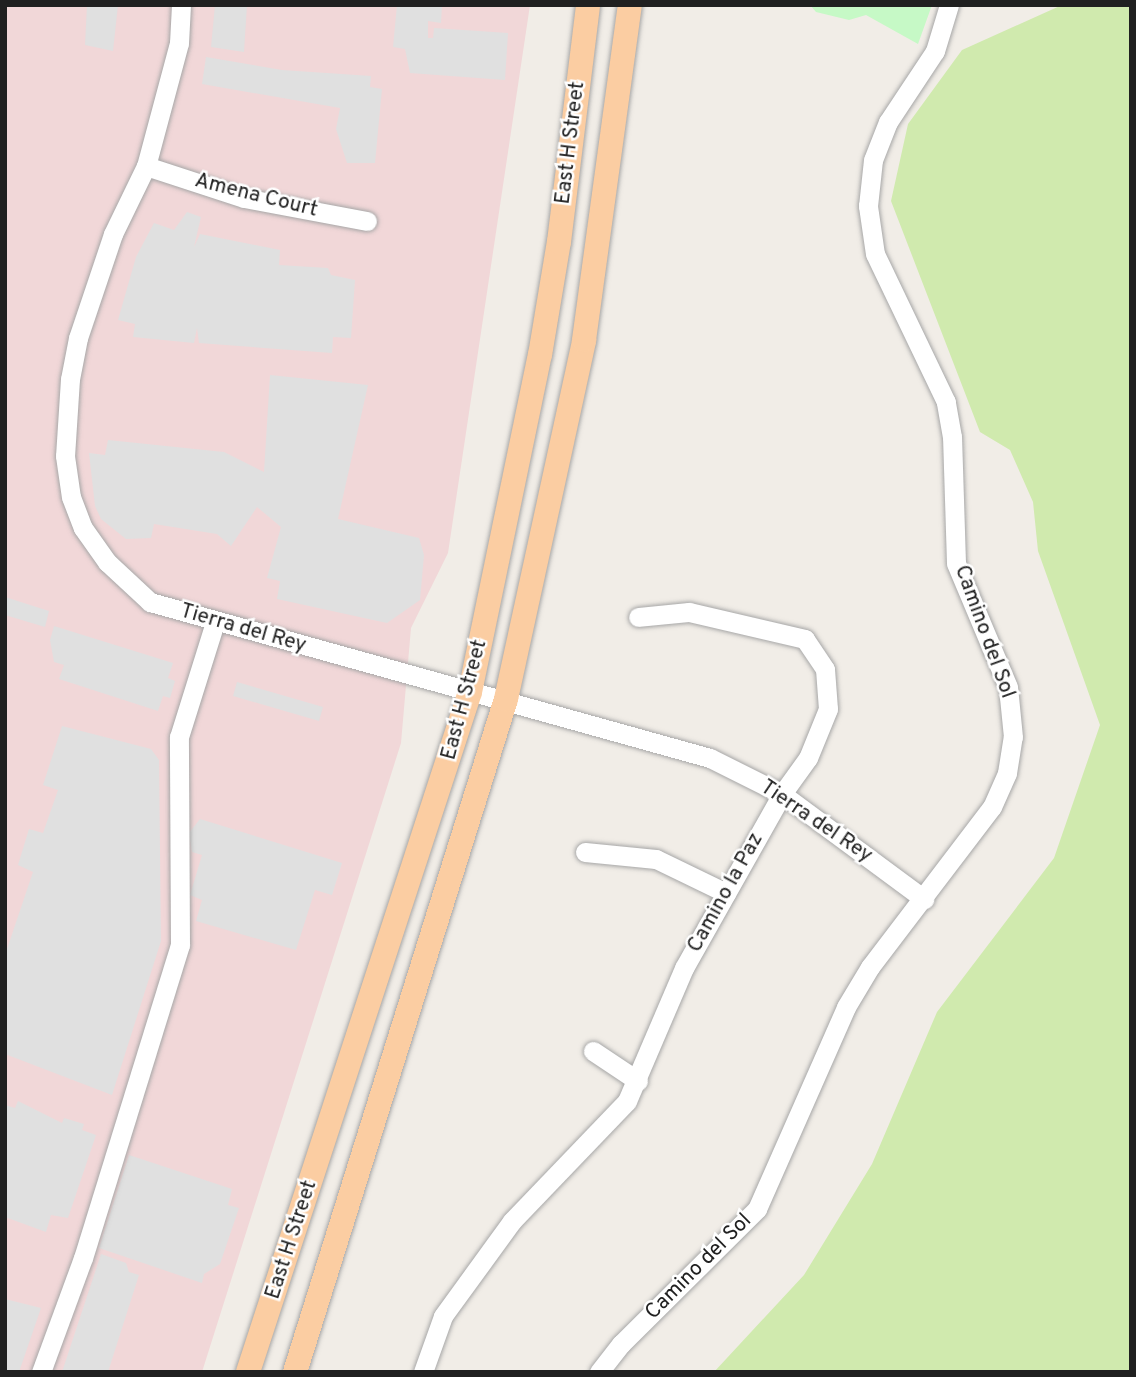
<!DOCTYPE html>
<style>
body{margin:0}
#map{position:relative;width:1136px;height:1377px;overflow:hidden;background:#f1ede7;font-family:Overpass,sans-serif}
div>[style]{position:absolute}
.commercial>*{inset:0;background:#f1d7d8}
.grass>*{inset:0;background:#d0eaae}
.park>*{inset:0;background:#c6f9c6}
.parking>*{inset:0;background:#e0e0e0}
.roads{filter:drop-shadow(0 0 2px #a7a7a7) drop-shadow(0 0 2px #a7a7a7)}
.minor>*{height:19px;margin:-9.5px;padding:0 9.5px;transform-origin:9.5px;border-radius:9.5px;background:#fff}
.major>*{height:24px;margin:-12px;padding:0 12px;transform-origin:12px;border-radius:12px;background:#fbcda2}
span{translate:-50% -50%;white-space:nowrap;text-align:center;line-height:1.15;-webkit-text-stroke:5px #fff;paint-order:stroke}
.street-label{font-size:21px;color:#202020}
.frame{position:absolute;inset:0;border:7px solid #202020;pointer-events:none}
</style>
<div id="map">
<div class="commercial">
<i style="clip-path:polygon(5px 5px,530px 5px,448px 553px,411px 628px,401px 743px,202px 1372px,5px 1372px)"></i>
</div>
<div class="grass">
<i style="clip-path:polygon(1062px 5px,1131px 5px,1131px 1372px,714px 1372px,804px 1275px,872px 1164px,937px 1012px,1054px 858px,1100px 725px,1038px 551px,1033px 502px,1010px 450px,980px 432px,891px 201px,908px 124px,962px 50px)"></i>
</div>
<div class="park">
<i style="clip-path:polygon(810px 5px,932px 5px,918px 44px,866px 15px,849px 20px,816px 12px)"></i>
</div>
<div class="parking">
<i style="clip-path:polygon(87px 5px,118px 5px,113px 51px,85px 45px)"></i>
<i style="clip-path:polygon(215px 5px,247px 5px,244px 52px,211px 47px)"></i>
<i style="clip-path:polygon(397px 5px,442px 5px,441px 23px,428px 21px,428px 38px,433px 38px,434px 28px,508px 33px,505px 80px,410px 73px,405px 49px,393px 47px)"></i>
<i style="clip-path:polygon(206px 57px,282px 70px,371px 76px,370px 87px,382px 89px,375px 163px,347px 163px,336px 129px,340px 108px,202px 84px)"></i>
<i style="clip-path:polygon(187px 212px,201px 217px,194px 247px,200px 234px,280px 250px,279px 265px,328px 268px,331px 275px,355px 280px,351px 338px,333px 337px,332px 353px,199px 343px,197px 328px,194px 343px,133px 337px,135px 324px,118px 320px,136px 257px,154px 223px,174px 230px)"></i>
<i style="clip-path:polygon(270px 375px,368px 385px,338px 519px,419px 538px,424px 555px,420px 600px,387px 623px,277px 599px,280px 581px,267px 578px,281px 527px,257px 507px,231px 546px,217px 534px,154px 524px,151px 538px,126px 539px,101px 519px,95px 506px,89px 453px,105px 455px,108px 440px,224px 452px,264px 472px)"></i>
<i style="clip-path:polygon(5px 597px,49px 611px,45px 627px,5px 615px)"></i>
<i style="clip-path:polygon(54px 626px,173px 663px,168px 678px,175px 681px,170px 698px,163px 696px,158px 711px,59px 679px,64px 665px,54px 662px,50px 640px)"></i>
<i style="clip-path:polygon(237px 682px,323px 707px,319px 721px,233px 696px)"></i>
<i style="clip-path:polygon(62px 726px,151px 749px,159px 760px,161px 941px,112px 1095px,5px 1054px,5px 955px,33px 872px,18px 865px,29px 829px,43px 833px,58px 790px,43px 785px)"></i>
<i style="clip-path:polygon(200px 819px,342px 863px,332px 895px,315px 890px,296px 950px,196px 921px,202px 900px,190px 895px,202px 855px,192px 852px,189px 833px)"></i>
<i style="clip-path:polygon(18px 1101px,62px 1123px,64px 1118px,84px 1124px,82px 1130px,96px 1135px,68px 1218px,51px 1215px,46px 1232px,5px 1217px,5px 1105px,15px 1108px)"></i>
<i style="clip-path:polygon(129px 1155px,232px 1189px,228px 1205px,239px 1208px,220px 1264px,204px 1274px,202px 1283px,99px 1248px)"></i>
<i style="clip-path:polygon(101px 1254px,126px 1263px,129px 1272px,139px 1275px,108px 1372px,62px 1372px)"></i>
<i style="clip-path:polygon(5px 1299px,41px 1308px,19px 1372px,5px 1372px)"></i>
</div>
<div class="roads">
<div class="minor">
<i style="left:181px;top:5px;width:38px;rotate:93deg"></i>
<i style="left:179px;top:43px;width:127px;rotate:105deg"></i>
<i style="left:146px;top:166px;width:76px;rotate:115.9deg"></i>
<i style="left:113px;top:234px;width:110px;rotate:108.6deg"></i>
<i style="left:78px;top:338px;width:42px;rotate:101deg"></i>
<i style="left:70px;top:379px;width:77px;rotate:93.7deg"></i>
<i style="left:65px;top:456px;width:41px;rotate:81.7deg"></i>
<i style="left:71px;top:497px;width:33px;rotate:69deg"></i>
<i style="left:83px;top:528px;width:42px;rotate:54.8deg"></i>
<i style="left:107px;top:562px;width:59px;rotate:42.9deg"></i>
<i style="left:150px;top:602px;width:581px;rotate:15.57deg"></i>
<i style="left:710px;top:758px;width:80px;rotate:26.6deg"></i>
<i style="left:782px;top:794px;width:177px;rotate:36.5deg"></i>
<i style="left:146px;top:166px;width:103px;rotate:18.1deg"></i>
<i style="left:244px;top:198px;width:125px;rotate:10.6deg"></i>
<i style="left:585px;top:852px;width:71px;rotate:5.6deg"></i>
<i style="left:656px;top:859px;width:78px;rotate:25.9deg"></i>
<i style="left:593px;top:1051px;width:54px;rotate:33.7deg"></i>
<i style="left:41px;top:1372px;width:121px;rotate:-69.8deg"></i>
<i style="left:83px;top:1258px;width:328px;rotate:-72.8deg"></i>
<i style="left:180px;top:945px;width:208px;rotate:-90.3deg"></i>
<i style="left:179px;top:737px;width:121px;rotate:-72.6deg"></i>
<i style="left:423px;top:1372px;width:59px;rotate:-70.3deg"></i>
<i style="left:443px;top:1316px;width:117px;rotate:-54deg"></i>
<i style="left:512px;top:1221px;width:166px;rotate:-46.2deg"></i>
<i style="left:627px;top:1101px;width:145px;rotate:-66.8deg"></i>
<i style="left:684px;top:968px;width:200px;rotate:-60.6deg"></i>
<i style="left:782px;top:794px;width:44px;rotate:-54.2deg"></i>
<i style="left:808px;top:758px;width:53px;rotate:-67.8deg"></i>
<i style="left:828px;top:709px;width:40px;rotate:-94.3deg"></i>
<i style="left:825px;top:669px;width:36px;rotate:-124deg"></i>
<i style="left:805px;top:639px;width:119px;rotate:-166.9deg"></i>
<i style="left:689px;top:612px;width:51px;rotate:174.4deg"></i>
<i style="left:599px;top:1372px;width:36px;rotate:-52deg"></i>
<i style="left:621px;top:1344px;width:192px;rotate:-44.8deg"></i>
<i style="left:757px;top:1209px;width:221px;rotate:-66.2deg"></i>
<i style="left:846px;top:1007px;width:47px;rotate:-59deg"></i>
<i style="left:870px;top:967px;width:201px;rotate:-52.7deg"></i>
<i style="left:992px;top:807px;width:37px;rotate:-66deg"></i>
<i style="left:1007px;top:773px;width:36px;rotate:-81deg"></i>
<i style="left:1013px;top:737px;width:50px;rotate:-95.7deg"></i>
<i style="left:1008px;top:687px;width:134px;rotate:-112.8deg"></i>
<i style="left:956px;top:563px;width:126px;rotate:-91.8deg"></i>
<i style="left:952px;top:437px;width:36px;rotate:-100deg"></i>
<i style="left:946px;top:402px;width:164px;rotate:-115.6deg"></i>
<i style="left:875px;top:254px;width:49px;rotate:-98.3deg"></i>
<i style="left:868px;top:206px;width:46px;rotate:-83.8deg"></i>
<i style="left:873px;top:160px;width:41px;rotate:-68.5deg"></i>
<i style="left:888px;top:122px;width:85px;rotate:-56.5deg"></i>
<i style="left:935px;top:51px;width:48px;rotate:-73.1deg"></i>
</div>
<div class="major">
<i style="left:248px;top:1372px;width:715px;rotate:-71.92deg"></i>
<i style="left:470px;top:692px;width:344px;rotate:-78.3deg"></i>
<i style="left:540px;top:355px;width:115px;rotate:-80.5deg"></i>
<i style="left:559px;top:242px;width:239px;rotate:-83deg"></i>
<i style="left:295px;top:1372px;width:705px;rotate:-72.59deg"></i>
<i style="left:506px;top:699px;width:367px;rotate:-77.7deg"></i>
<i style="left:584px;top:340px;width:338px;rotate:-82.2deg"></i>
</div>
</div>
<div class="street-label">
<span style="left:571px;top:143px;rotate:-83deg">East H Street</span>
<span style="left:256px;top:196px;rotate:14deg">Amena Court</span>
<span style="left:243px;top:629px;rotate:16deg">Tierra del Rey</span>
<span style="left:984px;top:632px;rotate:70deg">Camino del Sol</span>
<span style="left:465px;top:700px;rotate:-75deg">East H Street</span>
<span style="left:816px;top:822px;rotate:34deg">Tierra del Rey</span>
<span style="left:726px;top:893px;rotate:-61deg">Camino la Paz</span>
<span style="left:292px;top:1240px;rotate:-72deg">East H Street</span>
<span style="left:699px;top:1267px;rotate:-45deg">Camino del Sol</span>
</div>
<div class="frame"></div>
</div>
